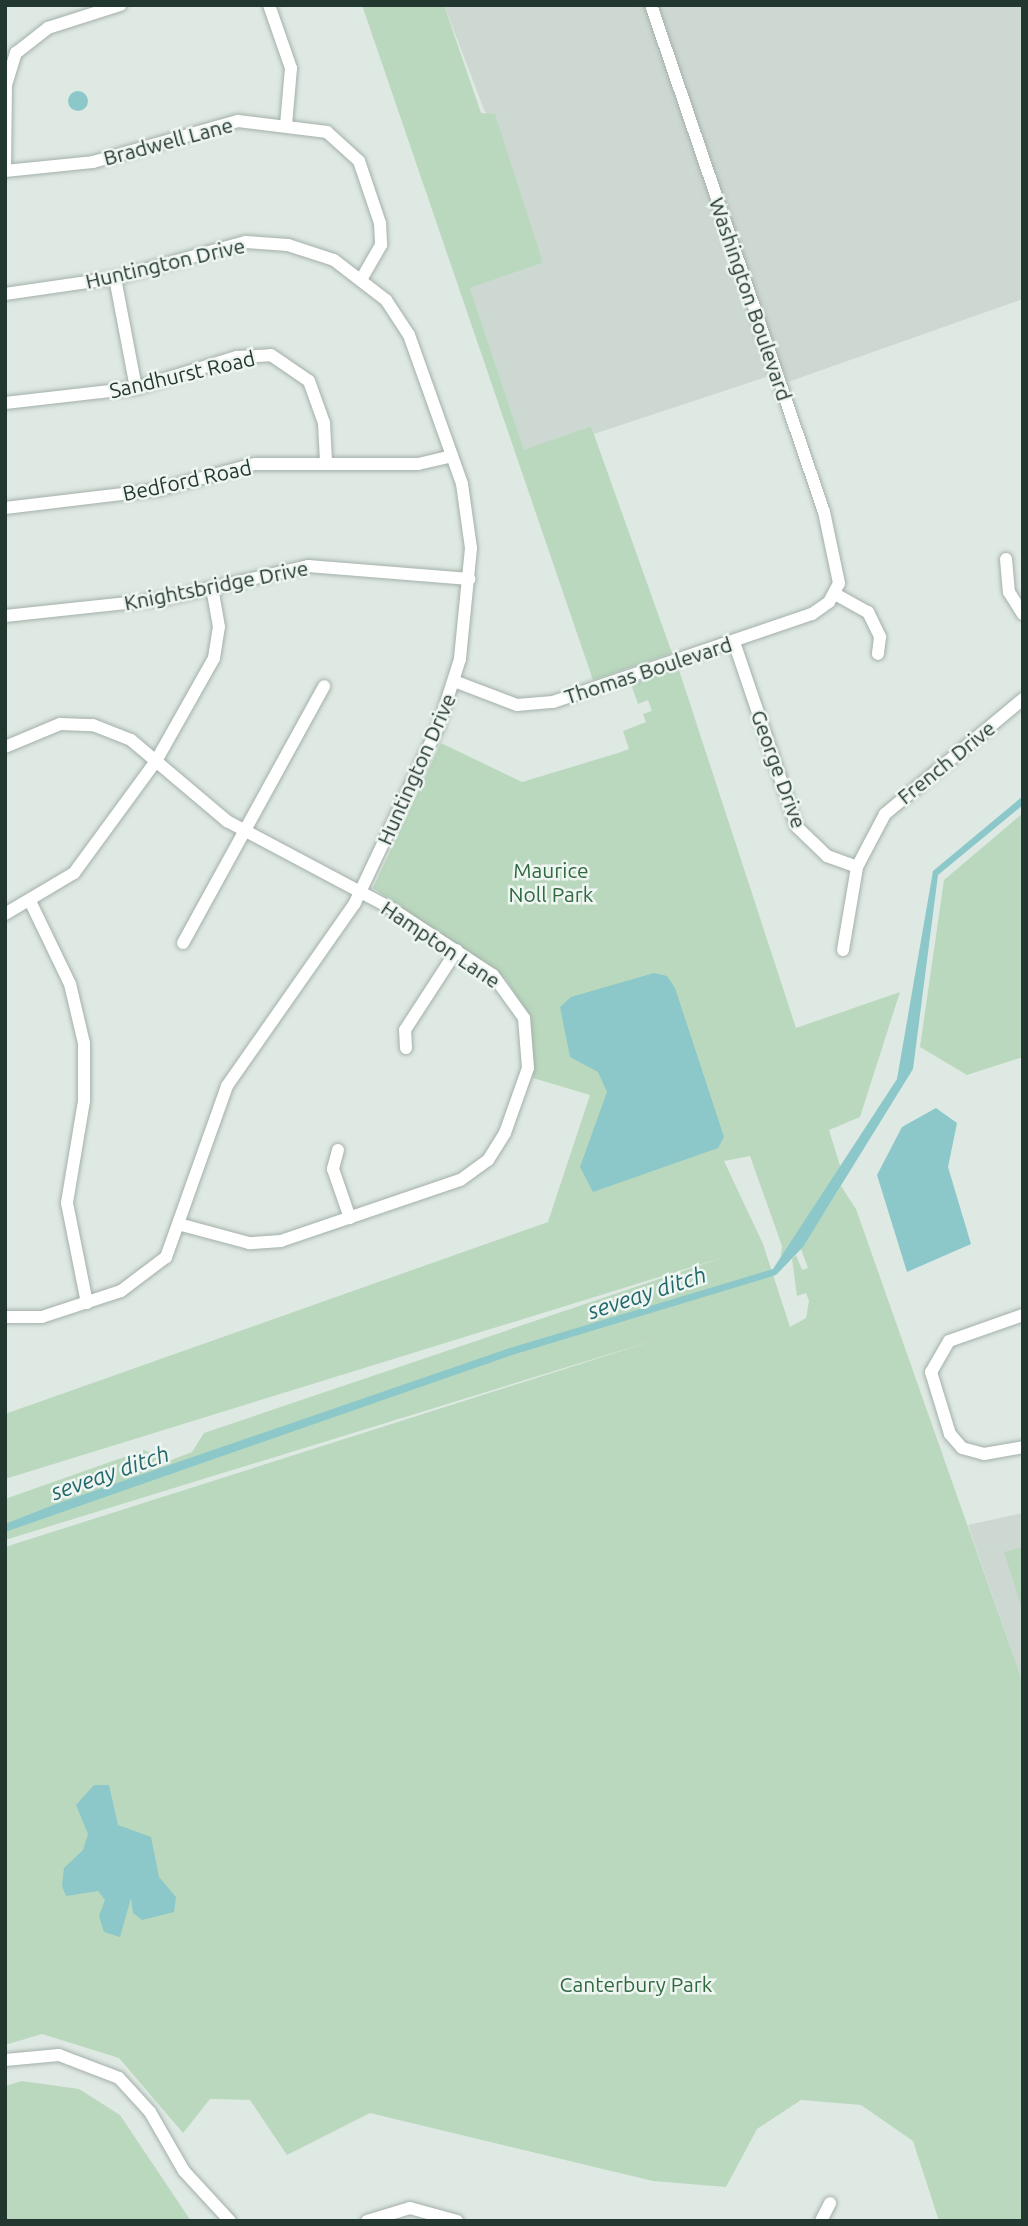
<!DOCTYPE html>
<style>
body{margin:0}
#map{position:relative;width:1028px;height:2226px;overflow:hidden;background:#dfe9e3;font-family:Ubuntu,sans-serif}
div>[style]{position:absolute}
.built>*{inset:0;background:#ced8d2}
.green>*{inset:0;background:#bad8be}
.water>*{inset:0;background:#8cc7c9}
.round{border-radius:50%}
.roads{filter:drop-shadow(0 0 2px #a3b0a9) drop-shadow(0 0 2px #a3b0a9)}
.minor>*{height:12px;margin:-6px;padding:0 6px;transform-origin:6px;border-radius:6px;background:#fff}
span{translate:-50% -50%;white-space:nowrap;text-align:center;line-height:1.15;-webkit-text-stroke:5px #eff6f2;paint-order:stroke}
.street-label{font-size:21px;color:#22372f}
.park-label{font-size:21px;color:#306940}
.water-label{font-size:23px;color:#23696c;font-style:italic}
.frame{position:absolute;inset:0;border:7px solid #22372f;pointer-events:none}
</style>
<div id="map">
<div class="built">
<i style="clip-path:polygon(444px 5px,1023px 5px,1023px 299px,788px 382px,784px 371px,594px 434px,591px 426px,524px 451px,470px 288px,543px 263px)"></i>
<i style="clip-path:polygon(1023px 1513px,1023px 1683px,968px 1525px)"></i>
</div>
<div class="green">
<i style="clip-path:polygon(362px 5px,444px 5px,481px 113px,495px 114px,543px 263px,470px 288px,524px 450px,591px 426px,672px 653px,593px 680px)"></i>
<i style="clip-path:polygon(678px 667px,796px 1028px,900px 992px,860px 1117px,829px 1130px,841px 1169px,780px 1262px,782px 1246px,750px 1156px,724px 1161px,763px 1244px,790px 1327px,806px 1318px,809px 1301px,806px 1293px,797px 1296px,792px 1259px,796px 1255px,802px 1270px,808px 1268px,801px 1249px,841px 1186px,856px 1209px,1023px 1683px,1023px 2221px,939px 2221px,913px 2141px,861px 2105px,801px 2100px,757px 2129px,726px 2187px,653px 2181px,370px 2113px,287px 2155px,250px 2100px,210px 2099px,183px 2133px,119px 2058px,42px 2034px,5px 2045px,5px 1547px,662px 1338px,5px 1540px,5px 1499px,144px 1450px,169px 1461px,192px 1452px,204px 1433px,724px 1257px,5px 1479px,5px 1414px,548px 1222px,590px 1095px,533px 1078px,531px 1020px,506px 979px,373px 888px,441px 743px,522px 782px,618px 753px,629px 749px,623px 731px,646px 722px,643px 714px,652px 711px,648px 700px,638px 704px,631px 684px)"></i>
<i style="clip-path:polygon(1023px 813px,1023px 1057px,967px 1075px,920px 1047px,944px 880px)"></i>
<i style="clip-path:polygon(1023px 1547px,1023px 1612px,1004px 1552px)"></i>
<i style="clip-path:polygon(22px 2081px,79px 2089px,120px 2115px,191px 2221px,5px 2221px,5px 2086px)"></i>
</div>
<div class="water">
<i class="round" style="left:68px;top:91px;width:20px;height:20px"></i>
<i style="clip-path:polygon(1023px 796px,1023px 805px,938px 875px,913px 1069px,803px 1247px,776px 1275px,512px 1355px,5px 1532px,5px 1524px,56px 1504px,510px 1348px,773px 1269px,897px 1079px,933px 871px)"></i>
<i style="clip-path:polygon(654px 973px,667px 976px,675px 988px,724px 1137px,718px 1148px,593px 1192px,580px 1167px,607px 1092px,598px 1072px,570px 1057px,560px 1007px,571px 997px)"></i>
<i style="clip-path:polygon(936px 1108px,957px 1123px,948px 1167px,971px 1244px,907px 1272px,877px 1175px,902px 1127px)"></i>
<i style="clip-path:polygon(94px 1785px,109px 1785px,118px 1825px,151px 1837px,159px 1877px,176px 1897px,174px 1912px,142px 1920px,133px 1913px,131px 1898px,120px 1937px,104px 1932px,99px 1916px,105px 1900px,98px 1891px,66px 1896px,62px 1886px,64px 1868px,83px 1850px,88px 1834px,76px 1805px)"></i>
</div>
<div class="roads">
<div class="minor">
<i style="left:269px;top:5px;width:67px;rotate:70.8deg"></i>
<i style="left:291px;top:68px;width:57px;rotate:95deg"></i>
<i style="left:5px;top:168px;width:83px;rotate:-89.3deg"></i>
<i style="left:6px;top:85px;width:34px;rotate:-73deg"></i>
<i style="left:16px;top:53px;width:41px;rotate:-38deg"></i>
<i style="left:48px;top:28px;width:76px;rotate:-17.7deg"></i>
<i style="left:5px;top:171px;width:88px;rotate:-5.8deg"></i>
<i style="left:93px;top:162px;width:151px;rotate:-15.8deg"></i>
<i style="left:238px;top:121px;width:90px;rotate:7deg"></i>
<i style="left:327px;top:132px;width:43px;rotate:42.2deg"></i>
<i style="left:359px;top:161px;width:65px;rotate:71.3deg"></i>
<i style="left:380px;top:223px;width:22px;rotate:87deg"></i>
<i style="left:381px;top:245px;width:38px;rotate:120deg"></i>
<i style="left:115px;top:278px;width:112px;rotate:79.2deg"></i>
<i style="left:5px;top:294px;width:111px;rotate:-8.3deg"></i>
<i style="left:115px;top:278px;width:136px;rotate:-15.4deg"></i>
<i style="left:246px;top:242px;width:42px;rotate:4.1deg"></i>
<i style="left:288px;top:245px;width:48px;rotate:18.1deg"></i>
<i style="left:334px;top:260px;width:66px;rotate:37.6deg"></i>
<i style="left:386px;top:300px;width:42px;rotate:56.7deg"></i>
<i style="left:409px;top:335px;width:158px;rotate:70.4deg"></i>
<i style="left:462px;top:484px;width:65px;rotate:82deg"></i>
<i style="left:471px;top:548px;width:112px;rotate:95.7deg"></i>
<i style="left:460px;top:659px;width:69px;rotate:107.7deg"></i>
<i style="left:439px;top:725px;width:197px;rotate:115.3deg"></i>
<i style="left:355px;top:903px;width:223px;rotate:125deg"></i>
<i style="left:227px;top:1086px;width:182px;rotate:109.6deg"></i>
<i style="left:166px;top:1257px;width:56px;rotate:142.9deg"></i>
<i style="left:121px;top:1291px;width:83px;rotate:161.8deg"></i>
<i style="left:42px;top:1317px;width:37px;rotate:180deg"></i>
<i style="left:5px;top:403px;width:132px;rotate:-6.5deg"></i>
<i style="left:136px;top:388px;width:106px;rotate:-17.1deg"></i>
<i style="left:237px;top:357px;width:34px;rotate:-3deg"></i>
<i style="left:271px;top:355px;width:46px;rotate:34.4deg"></i>
<i style="left:309px;top:381px;width:45px;rotate:70.3deg"></i>
<i style="left:324px;top:423px;width:38px;rotate:87deg"></i>
<i style="left:5px;top:508px;width:153px;rotate:-6.8deg"></i>
<i style="left:157px;top:490px;width:101px;rotate:-14.9deg"></i>
<i style="left:255px;top:464px;width:163px"></i>
<i style="left:418px;top:464px;width:35px;rotate:-13deg"></i>
<i style="left:1006px;top:559px;width:33px;rotate:85deg"></i>
<i style="left:1009px;top:592px;width:26px;rotate:58deg"></i>
<i style="left:835px;top:594px;width:38px;rotate:29deg"></i>
<i style="left:868px;top:612px;width:28px;rotate:64deg"></i>
<i style="left:880px;top:637px;width:17px;rotate:97deg"></i>
<i style="left:5px;top:616px;width:159px;rotate:-6.1deg"></i>
<i style="left:163px;top:599px;width:149px;rotate:-12.8deg"></i>
<i style="left:308px;top:566px;width:162px;rotate:4.6deg"></i>
<i style="left:734px;top:642px;width:195px;rotate:71.2deg"></i>
<i style="left:797px;top:827px;width:42px;rotate:44deg"></i>
<i style="left:827px;top:856px;width:32px;rotate:20deg"></i>
<i style="left:454px;top:681px;width:67px;rotate:20.9deg"></i>
<i style="left:517px;top:705px;width:36px;rotate:-5deg"></i>
<i style="left:553px;top:702px;width:274px;rotate:-18.8deg"></i>
<i style="left:812px;top:614px;width:21px;rotate:-35deg"></i>
<i style="left:829px;top:602px;width:21px;rotate:-62deg"></i>
<i style="left:839px;top:583px;width:73px;rotate:-101.9deg"></i>
<i style="left:824px;top:512px;width:536px;rotate:-108.84deg"></i>
<i style="left:5px;top:747px;width:60px;rotate:-22.7deg"></i>
<i style="left:60px;top:724px;width:33px;rotate:2deg"></i>
<i style="left:93px;top:725px;width:41px;rotate:21.5deg"></i>
<i style="left:131px;top:740px;width:126px;rotate:40.2deg"></i>
<i style="left:227px;top:821px;width:183px;rotate:28deg"></i>
<i style="left:389px;top:907px;width:124px;rotate:33.2deg"></i>
<i style="left:493px;top:975px;width:53px;rotate:54.2deg"></i>
<i style="left:524px;top:1018px;width:50px;rotate:85.4deg"></i>
<i style="left:528px;top:1068px;width:69px;rotate:109.5deg"></i>
<i style="left:505px;top:1133px;width:32px;rotate:122deg"></i>
<i style="left:488px;top:1160px;width:34px;rotate:144deg"></i>
<i style="left:460px;top:1180px;width:189px;rotate:161.2deg"></i>
<i style="left:281px;top:1241px;width:32px;rotate:176deg"></i>
<i style="left:249px;top:1243px;width:69px;rotate:-165deg"></i>
<i style="left:30px;top:901px;width:92px;rotate:64.3deg"></i>
<i style="left:70px;top:984px;width:61px;rotate:76.7deg"></i>
<i style="left:84px;top:1043px;width:58px;rotate:90deg"></i>
<i style="left:84px;top:1101px;width:103px;rotate:99.5deg"></i>
<i style="left:67px;top:1203px;width:102px;rotate:78.7deg"></i>
<i style="left:5px;top:914px;width:80px;rotate:-30.7deg"></i>
<i style="left:74px;top:873px;width:139px;rotate:-53.8deg"></i>
<i style="left:156px;top:761px;width:118px;rotate:-60.6deg"></i>
<i style="left:214px;top:658px;width:31px;rotate:-81deg"></i>
<i style="left:219px;top:627px;width:40px;rotate:-100deg"></i>
<i style="left:183px;top:943px;width:293px;rotate:-61.2deg"></i>
<i style="left:843px;top:950px;width:84px;rotate:-80.4deg"></i>
<i style="left:857px;top:867px;width:60px;rotate:-62.2deg"></i>
<i style="left:885px;top:814px;width:180px;rotate:-39.8deg"></i>
<i style="left:406px;top:1048px;width:18px;rotate:-93deg"></i>
<i style="left:405px;top:1030px;width:95px;rotate:-57deg"></i>
<i style="left:338px;top:1150px;width:20px;rotate:105deg"></i>
<i style="left:333px;top:1169px;width:52px;rotate:70.9deg"></i>
<i style="left:1023px;top:1315px;width:78px;rotate:160.6deg"></i>
<i style="left:949px;top:1341px;width:36px;rotate:120deg"></i>
<i style="left:931px;top:1372px;width:65px;rotate:73deg"></i>
<i style="left:950px;top:1434px;width:18px;rotate:49deg"></i>
<i style="left:962px;top:1448px;width:23px;rotate:15deg"></i>
<i style="left:984px;top:1454px;width:40px;rotate:-10deg"></i>
<i style="left:5px;top:2060px;width:54px;rotate:-5.3deg"></i>
<i style="left:59px;top:2055px;width:64px;rotate:21deg"></i>
<i style="left:119px;top:2078px;width:46px;rotate:47.6deg"></i>
<i style="left:150px;top:2112px;width:68px;rotate:60deg"></i>
<i style="left:184px;top:2171px;width:68px;rotate:47.4deg"></i>
<i style="left:367px;top:2221px;width:45px;rotate:-16.8deg"></i>
<i style="left:410px;top:2208px;width:49px;rotate:15.5deg"></i>
<i style="left:821px;top:2221px;width:20px;rotate:-63deg"></i>
</div>
</div>
<div class="street-label">
<span style="left:168px;top:141px;rotate:-15deg">Bradwell Lane</span>
<span style="left:165px;top:263px;rotate:-13deg">Huntington Drive</span>
<span style="left:751px;top:299px;rotate:71deg">Washington Boulevard</span>
<span style="left:182px;top:374px;rotate:-13deg">Sandhurst Road</span>
<span style="left:187px;top:480px;rotate:-12deg">Bedford Road</span>
<span style="left:216px;top:585px;rotate:-11deg">Knightsbridge Drive</span>
<span style="left:648px;top:670px;rotate:-18deg">Thomas Boulevard</span>
<span style="left:946px;top:762px;rotate:-39deg">French Drive</span>
<span style="left:416px;top:769px;rotate:-66deg">Huntington Drive</span>
<span style="left:779px;top:769px;rotate:70deg">George Drive</span>
<span style="left:441px;top:944px;rotate:34deg">Hampton Lane</span>
</div>
<div class="park-label">
<span style="left:551px;top:882px">Maurice<br>Noll Park</span>
<span style="left:636px;top:1984px">Canterbury Park</span>
</div>
<div class="water-label">
<span style="left:647px;top:1293px;rotate:-18deg">seveay ditch</span>
<span style="left:110px;top:1473px;rotate:-19deg">seveay ditch</span>
</div>
<div class="frame"></div>
</div>
